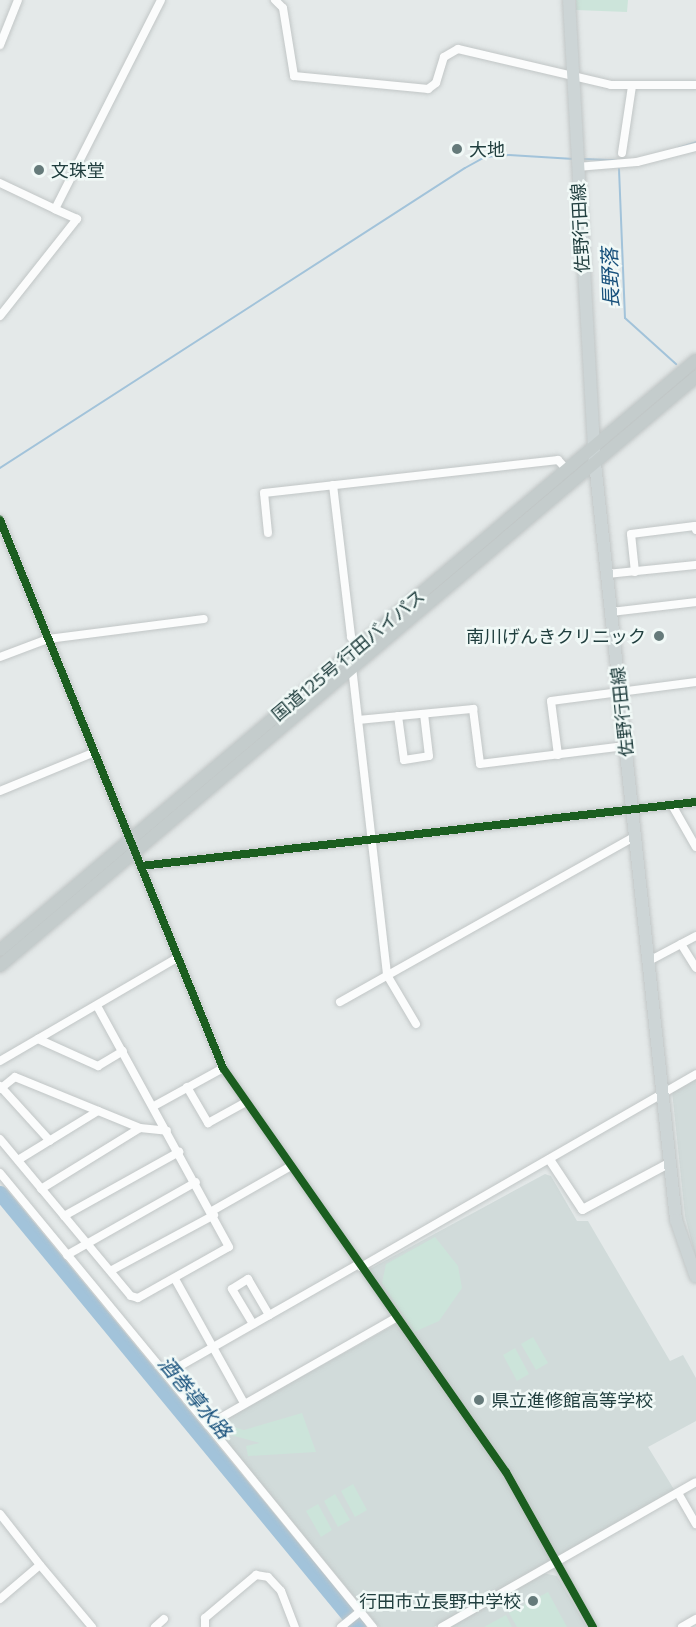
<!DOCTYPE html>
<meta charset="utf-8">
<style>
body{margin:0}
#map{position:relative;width:696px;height:1627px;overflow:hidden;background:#e4e9e9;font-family:Commissioner,"Noto Sans JP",sans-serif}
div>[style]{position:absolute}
.built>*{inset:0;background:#d1dbda}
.green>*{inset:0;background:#cce4da}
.stream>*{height:2px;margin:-1px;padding:0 1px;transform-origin:1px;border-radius:1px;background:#a2c3da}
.river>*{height:15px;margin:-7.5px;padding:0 7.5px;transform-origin:7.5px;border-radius:7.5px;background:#a2c3da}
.roads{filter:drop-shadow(0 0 2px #c1c6c6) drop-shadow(0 0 2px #c1c6c6)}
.minor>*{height:8px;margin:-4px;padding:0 4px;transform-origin:4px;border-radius:4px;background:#fbfcfc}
.tertiary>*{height:9px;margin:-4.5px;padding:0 4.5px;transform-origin:4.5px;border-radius:4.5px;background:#fbfcfc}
.primary>*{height:12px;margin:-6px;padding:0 6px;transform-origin:6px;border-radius:6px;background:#cdd5d6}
.trunk>*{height:12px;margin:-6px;padding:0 6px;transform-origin:6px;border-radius:6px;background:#c4cccc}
.cycleway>*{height:8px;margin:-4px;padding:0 4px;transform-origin:4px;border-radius:4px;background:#1b5e20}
.dots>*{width:16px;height:16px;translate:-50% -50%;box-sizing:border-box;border:3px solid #f1f9f7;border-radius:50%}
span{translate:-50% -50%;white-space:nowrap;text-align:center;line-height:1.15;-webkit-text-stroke:5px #f1f9f7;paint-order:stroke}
.poi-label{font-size:18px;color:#203e3e}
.left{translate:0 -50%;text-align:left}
.right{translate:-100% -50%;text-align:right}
.street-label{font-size:18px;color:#203e3e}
.water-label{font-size:20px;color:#18517c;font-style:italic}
</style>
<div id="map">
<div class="built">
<i style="clip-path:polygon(696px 1078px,696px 1259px,685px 1216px,672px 1091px)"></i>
<i style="clip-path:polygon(545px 1174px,551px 1176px,577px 1221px,588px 1221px,670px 1361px,683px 1355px,696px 1378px,696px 1421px,648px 1447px,675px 1491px,434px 1627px,379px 1627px,214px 1426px,403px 1320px,368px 1270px)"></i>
<i style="clip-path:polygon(543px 1573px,557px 1576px,587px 1627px,450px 1627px)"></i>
</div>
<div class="green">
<i style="clip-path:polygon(576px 0,628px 0,627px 12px,576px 10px)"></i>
<i style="clip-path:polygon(435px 1237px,458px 1266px,462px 1288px,439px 1321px,414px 1332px,382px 1283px,386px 1264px)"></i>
<i style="clip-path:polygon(533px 1337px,548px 1363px,536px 1370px,521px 1344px)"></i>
<i style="clip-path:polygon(515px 1348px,529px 1374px,517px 1381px,503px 1355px)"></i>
<i style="clip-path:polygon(302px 1413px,316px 1452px,248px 1456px,246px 1446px,260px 1443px,231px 1435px,234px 1427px,244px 1430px)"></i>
<i style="clip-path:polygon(353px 1484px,367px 1510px,355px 1517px,341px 1491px)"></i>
<i style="clip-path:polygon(335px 1494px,350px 1520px,338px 1527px,324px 1501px)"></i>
<i style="clip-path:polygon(318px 1504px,332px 1530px,321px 1537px,306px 1511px)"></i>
<i style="clip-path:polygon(548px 1592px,567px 1627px,517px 1627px,509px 1613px)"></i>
<i style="clip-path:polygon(506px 1615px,512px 1627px,484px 1627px)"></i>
</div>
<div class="stream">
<i style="left:678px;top:148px;width:19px;rotate:-18deg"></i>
<i style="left:583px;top:159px;width:33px;rotate:2deg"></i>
<i style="left:619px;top:169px;width:149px;rotate:87.7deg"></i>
<i style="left:625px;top:318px;width:69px;rotate:42deg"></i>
<i style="left:0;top:468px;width:553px;rotate:-32.83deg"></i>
<i style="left:465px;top:168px;width:23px;rotate:-29deg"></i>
<i style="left:485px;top:157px;width:24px;rotate:-5deg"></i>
<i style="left:509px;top:155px;width:65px;rotate:3.5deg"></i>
</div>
<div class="river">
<i style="left:0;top:1193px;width:563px;rotate:50.48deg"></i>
</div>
<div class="roads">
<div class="minor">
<i style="left:275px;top:0;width:11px;rotate:45deg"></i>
<i style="left:283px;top:8px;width:69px;rotate:80.8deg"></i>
<i style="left:294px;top:76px;width:135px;rotate:5.5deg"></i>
<i style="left:428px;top:89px;width:10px;rotate:-37deg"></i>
<i style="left:436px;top:83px;width:27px;rotate:-73deg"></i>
<i style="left:444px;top:57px;width:16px;rotate:-30deg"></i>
<i style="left:458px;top:49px;width:157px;rotate:13.2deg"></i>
<i style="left:611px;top:85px;width:85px"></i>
<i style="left:0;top:45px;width:48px;rotate:-68.2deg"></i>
<i style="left:622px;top:153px;width:68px;rotate:-81.5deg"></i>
<i style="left:577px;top:167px;width:60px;rotate:-4.8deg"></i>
<i style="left:637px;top:162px;width:61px;rotate:-14.3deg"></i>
<i style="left:0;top:183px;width:61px;rotate:25.3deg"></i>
<i style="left:55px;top:209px;width:234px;rotate:-63.1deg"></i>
<i style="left:0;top:316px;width:124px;rotate:-51.6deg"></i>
<i style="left:77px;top:219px;width:24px;rotate:-156deg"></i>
<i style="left:333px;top:485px;width:153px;rotate:83.2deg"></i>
<i style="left:351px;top:637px;width:12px;rotate:55deg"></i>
<i style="left:0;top:520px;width:592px;rotate:67.86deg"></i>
<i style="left:223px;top:1068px;width:493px;rotate:55deg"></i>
<i style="left:506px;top:1472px;width:178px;rotate:60.7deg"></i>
<i style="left:268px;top:533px;width:40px;rotate:-95.7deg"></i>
<i style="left:264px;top:493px;width:296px;rotate:-6.4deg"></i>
<i style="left:558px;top:460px;width:12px;rotate:48deg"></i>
<i style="left:635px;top:572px;width:38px;rotate:-96deg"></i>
<i style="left:631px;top:534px;width:64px;rotate:-7.1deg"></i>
<i style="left:695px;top:526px;width:4px;rotate:76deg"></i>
<i style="left:607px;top:574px;width:89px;rotate:-5.8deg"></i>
<i style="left:611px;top:612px;width:86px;rotate:-6.7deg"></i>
<i style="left:0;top:657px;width:51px;rotate:-20.6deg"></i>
<i style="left:48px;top:639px;width:157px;rotate:-7.3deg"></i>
<i style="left:352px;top:667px;width:310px;rotate:83.5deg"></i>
<i style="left:387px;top:975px;width:57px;rotate:59.4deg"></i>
<i style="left:398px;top:716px;width:44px;rotate:82.2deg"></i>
<i style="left:404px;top:760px;width:25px;rotate:-9deg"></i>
<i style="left:429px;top:756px;width:42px;rotate:-96.8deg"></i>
<i style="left:358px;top:720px;width:116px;rotate:-5.5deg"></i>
<i style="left:473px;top:709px;width:55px;rotate:82.7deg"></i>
<i style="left:480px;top:764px;width:146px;rotate:-7.1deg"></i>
<i style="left:558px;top:755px;width:54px;rotate:-97.4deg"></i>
<i style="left:551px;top:701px;width:146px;rotate:-7.5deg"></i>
<i style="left:0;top:791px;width:103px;rotate:-22.3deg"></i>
<i style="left:672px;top:805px;width:48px;rotate:60.3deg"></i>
<i style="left:141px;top:866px;width:559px;rotate:-6.58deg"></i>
<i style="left:681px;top:944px;width:28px;rotate:58deg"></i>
<i style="left:647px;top:962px;width:55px;rotate:-28deg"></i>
<i style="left:340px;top:1002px;width:337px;rotate:-29.3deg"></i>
<i style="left:38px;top:1039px;width:66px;rotate:24.2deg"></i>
<i style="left:98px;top:1066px;width:29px;rotate:-31deg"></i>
<i style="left:0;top:1061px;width:205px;rotate:-30.2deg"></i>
<i style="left:0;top:1086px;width:74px;rotate:47.7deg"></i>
<i style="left:187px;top:1087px;width:42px;rotate:59.7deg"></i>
<i style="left:208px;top:1123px;width:43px;rotate:-28.9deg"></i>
<i style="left:0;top:1089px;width:19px;rotate:-39deg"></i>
<i style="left:15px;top:1077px;width:135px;rotate:22.2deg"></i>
<i style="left:140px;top:1128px;width:27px;rotate:6deg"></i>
<i style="left:154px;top:1106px;width:79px;rotate:-28.8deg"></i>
<i style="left:0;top:1139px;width:204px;rotate:50.2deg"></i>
<i style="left:131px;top:1296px;width:7px;rotate:16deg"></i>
<i style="left:138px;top:1298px;width:104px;rotate:-29.3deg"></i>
<i style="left:229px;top:1247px;width:275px;rotate:-118.7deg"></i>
<i style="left:18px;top:1160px;width:94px;rotate:-31.5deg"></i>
<i style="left:0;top:1173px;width:327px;rotate:50.5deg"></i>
<i style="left:208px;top:1425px;width:218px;rotate:-29.7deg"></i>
<i style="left:41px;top:1189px;width:116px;rotate:-31.6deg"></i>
<i style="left:212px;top:1211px;width:91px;rotate:-29.7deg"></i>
<i style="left:64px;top:1216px;width:132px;rotate:-29.1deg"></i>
<i style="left:67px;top:1255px;width:148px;rotate:-29.5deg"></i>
<i style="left:361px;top:1267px;width:387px;rotate:-29.9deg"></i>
<i style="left:112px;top:1270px;width:116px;rotate:-28.3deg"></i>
<i style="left:175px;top:1279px;width:142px;rotate:60.9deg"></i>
<i style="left:253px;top:1324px;width:41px;rotate:-121deg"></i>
<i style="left:232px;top:1289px;width:19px;rotate:-32deg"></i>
<i style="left:248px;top:1279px;width:42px;rotate:59.7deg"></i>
<i style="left:166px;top:1374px;width:222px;rotate:-29.7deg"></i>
<i style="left:208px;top:1425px;width:261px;rotate:50.8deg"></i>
<i style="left:678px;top:1493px;width:36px;rotate:60deg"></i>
<i style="left:0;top:1514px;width:65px;rotate:51.9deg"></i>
<i style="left:0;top:1599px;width:52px;rotate:-40.4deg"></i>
<i style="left:40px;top:1565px;width:81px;rotate:50deg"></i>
<i style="left:155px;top:1627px;width:12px;rotate:-42deg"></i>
<i style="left:205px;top:1627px;width:9px;rotate:-90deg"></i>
<i style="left:205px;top:1618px;width:67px;rotate:-40.1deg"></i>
<i style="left:256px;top:1575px;width:12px;rotate:9deg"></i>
<i style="left:268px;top:1577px;width:19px;rotate:47deg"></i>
<i style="left:281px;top:1591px;width:39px;rotate:69deg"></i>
<i style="left:341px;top:1627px;width:26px;rotate:-39deg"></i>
<i style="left:442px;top:1627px;width:292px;rotate:-29.7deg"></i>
<i style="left:682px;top:1627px;width:16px;rotate:-30deg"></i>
</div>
<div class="tertiary">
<i style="left:549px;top:1159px;width:60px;rotate:56.6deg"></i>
<i style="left:582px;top:1209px;width:100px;rotate:-28.1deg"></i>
</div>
<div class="primary">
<i style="left:569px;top:0;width:464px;rotate:86.8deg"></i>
<i style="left:595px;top:463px;width:761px;rotate:83.89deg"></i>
<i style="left:676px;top:1220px;width:60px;rotate:70.7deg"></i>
</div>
<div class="trunk">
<i style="left:0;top:950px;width:912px;rotate:-40.29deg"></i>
<i style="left:0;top:966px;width:912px;rotate:-40.24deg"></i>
</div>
</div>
<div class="cycleway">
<i style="left:0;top:520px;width:592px;rotate:67.86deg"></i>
<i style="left:223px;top:1068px;width:493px;rotate:55deg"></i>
<i style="left:506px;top:1472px;width:178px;rotate:60.7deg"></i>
<i style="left:141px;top:866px;width:559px;rotate:-6.58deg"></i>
</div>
<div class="dots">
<i style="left:457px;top:149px;background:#657a7a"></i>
<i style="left:39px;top:170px;background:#657a7a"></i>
<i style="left:659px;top:636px;background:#657a7a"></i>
<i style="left:479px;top:1400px;background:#657a7a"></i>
<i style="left:533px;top:1601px;background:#657a7a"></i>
</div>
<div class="poi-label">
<span class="left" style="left:469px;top:149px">大地</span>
<span class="left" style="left:51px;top:170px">文珠堂</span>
<span class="right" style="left:646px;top:636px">南川げんきクリニック</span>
<span class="left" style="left:491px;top:1400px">県立進修館高等学校</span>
<span class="right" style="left:521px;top:1601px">行田市立長野中学校</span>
</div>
<div class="street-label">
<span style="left:580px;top:228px;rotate:-93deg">佐野行田線</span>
<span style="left:348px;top:655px;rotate:-40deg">国道125号 行田バイパス</span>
<span style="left:622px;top:712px;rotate:-96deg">佐野行田線</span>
</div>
<div class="water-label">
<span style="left:610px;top:278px;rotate:-92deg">長野落</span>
<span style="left:195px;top:1397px;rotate:50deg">酒巻導水路</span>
</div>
</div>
